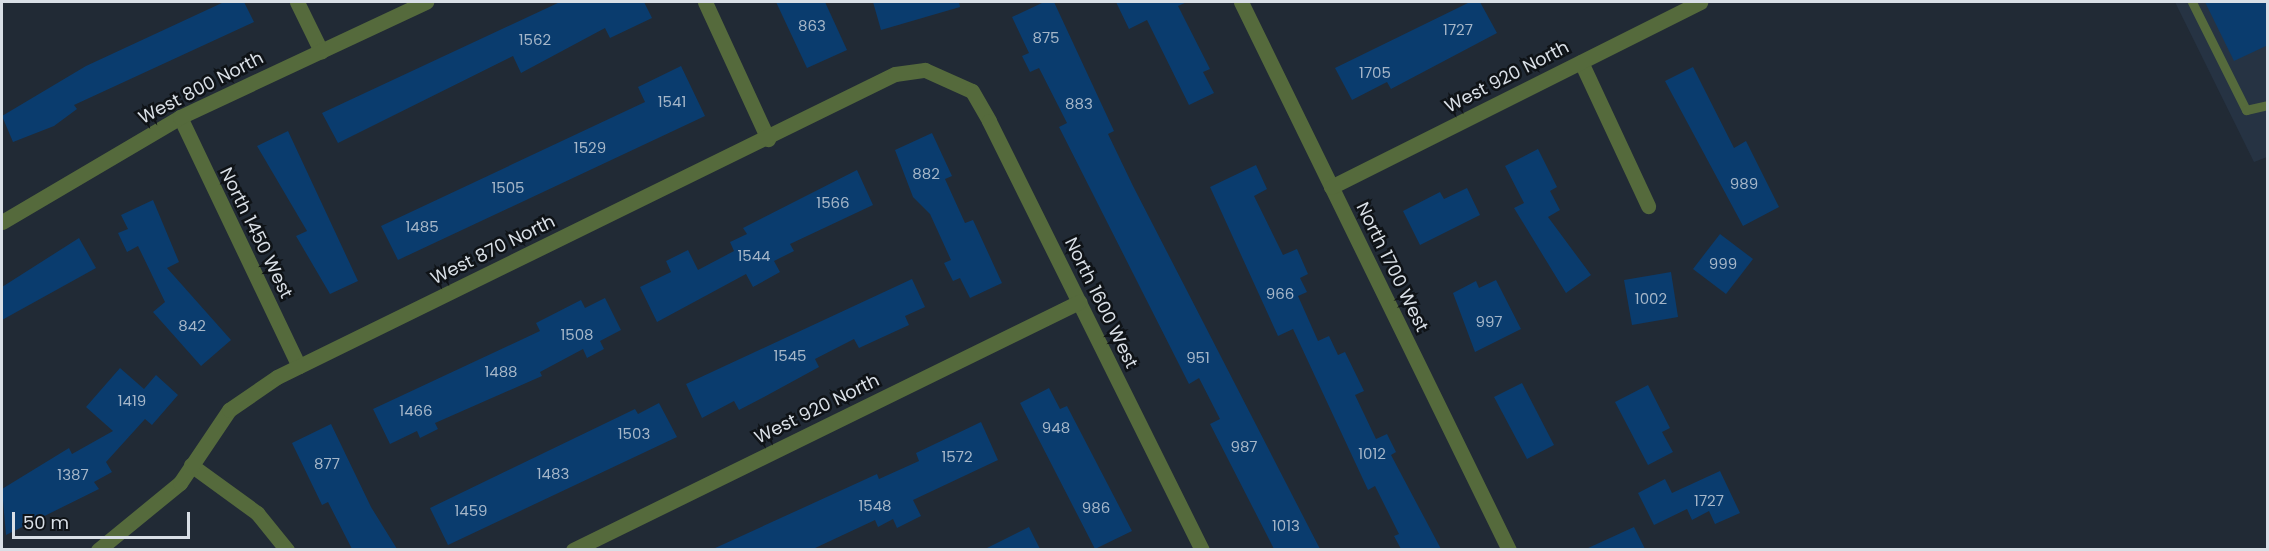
<!DOCTYPE html>
<style>
body{margin:0}
#map{position:relative;width:2269px;height:551px;overflow:hidden;background:#212a35;font-family:Poppins,sans-serif}
div>[style]{position:absolute}
.built>*{inset:0;background:#263343}
.building>*{inset:0;background:#0a3c6e}
.lane>*{height:9px;margin:-4.5px;padding:0 4.5px;transform-origin:4.5px;border-radius:4.5px;background:#556a3c}
.street>*{height:15px;margin:-7.5px;padding:0 7.5px;transform-origin:7.5px;border-radius:7.5px;background:#556a3c}
span{translate:-50% -50%;white-space:nowrap;text-align:center;line-height:1.15;-webkit-text-stroke:5px #0f1317;paint-order:stroke}
.number-label{font-size:15px;color:#a5b6c8}
.number-label span{-webkit-text-stroke-width:0}
.street-label{font-size:18px;color:#d9dfe6}
.frame{position:absolute;inset:0;border:3px solid #d9dfe6;pointer-events:none}
.scale{position:absolute;left:12px;top:512px;width:178px;height:27px;box-sizing:border-box;border:3px solid #d9dfe6;border-top:0;padding-left:8px;font-size:18px;line-height:21px;white-space:nowrap;color:#d9dfe6;-webkit-text-stroke:4px #0f1317;paint-order:stroke}
</style>
<div id="map">
<div class="built">
<i style="clip-path:polygon(2175px 2px,2267px 2px,2267px 157px,2254px 162px)"></i>
</div>
<div class="building">
<i style="clip-path:polygon(224px 2px,244px 2px,254px 22px,74px 105px,77px 109px,54px 126px,13px 142px,2px 116px,86px 66px)"></i>
<i style="clip-path:polygon(560px 2px,644px 2px,652px 18px,610px 38px,605px 28px,521px 73px,513px 56px,338px 143px,322px 113px)"></i>
<i style="clip-path:polygon(776px 2px,825px 2px,847px 50px,807px 68px)"></i>
<i style="clip-path:polygon(873px 2px,959px 2px,960px 7px,881px 30px)"></i>
<i style="clip-path:polygon(1044px 2px,1054px 2px,1114px 131px,1108px 134px,1133px 186px,1320px 549px,1274px 549px,1210px 424px,1220px 419px,1199px 378px,1189px 384px,1059px 127px,1067px 123px,1039px 68px,1030px 72px,1022px 56px,1029px 53px,1012px 17px)"></i>
<i style="clip-path:polygon(1116px 2px,1187px 2px,1178px 6px,1210px 69px,1203px 72px,1214px 93px,1189px 105px,1147px 20px,1129px 29px)"></i>
<i style="clip-path:polygon(1470px 2px,1480px 2px,1497px 33px,1391px 89px,1387px 82px,1352px 100px,1335px 68px)"></i>
<i style="clip-path:polygon(2205px 2px,2268px 2px,2268px 45px,2234px 61px)"></i>
<i style="clip-path:polygon(681px 66px,705px 116px,398px 260px,381px 226px,645px 102px,638px 87px)"></i>
<i style="clip-path:polygon(1693px 67px,1734px 148px,1746px 141px,1779px 207px,1743px 226px,1665px 81px)"></i>
<i style="clip-path:polygon(288px 131px,358px 281px,330px 294px,296px 236px,307px 231px,257px 146px)"></i>
<i style="clip-path:polygon(932px 133px,952px 176px,945px 179px,965px 223px,973px 220px,1002px 283px,970px 298px,960px 278px,953px 281px,944px 263px,951px 260px,930px 214px,913px 197px,895px 150px)"></i>
<i style="clip-path:polygon(1538px 149px,1557px 187px,1550px 191px,1560px 210px,1548px 217px,1591px 275px,1566px 293px,1514px 208px,1524px 203px,1505px 166px)"></i>
<i style="clip-path:polygon(1256px 165px,1267px 189px,1254px 196px,1283px 255px,1297px 249px,1308px 274px,1300px 278px,1307px 292px,1298px 296px,1318px 341px,1329px 336px,1338px 355px,1345px 352px,1364px 391px,1355px 395px,1376px 439px,1387px 434px,1396px 452px,1391px 455px,1441px 549px,1401px 549px,1394px 536px,1399px 534px,1375px 486px,1368px 490px,1293px 329px,1278px 336px,1210px 187px)"></i>
<i style="clip-path:polygon(857px 170px,873px 205px,790px 244px,794px 251px,774px 261px,780px 272px,753px 287px,746px 274px,657px 322px,640px 287px,671px 272px,666px 261px,688px 250px,698px 270px,734px 251px,730px 242px,747px 234px,743px 228px)"></i>
<i style="clip-path:polygon(1467px 188px,1480px 215px,1420px 245px,1403px 211px,1440px 192px,1444px 199px)"></i>
<i style="clip-path:polygon(153px 200px,179px 262px,167px 268px,231px 340px,201px 366px,153px 312px,165px 302px,138px 246px,127px 252px,118px 233px,128px 229px,121px 215px)"></i>
<i style="clip-path:polygon(1720px 234px,1753px 259px,1726px 294px,1693px 269px)"></i>
<i style="clip-path:polygon(79px 238px,96px 268px,2px 320px,2px 287px)"></i>
<i style="clip-path:polygon(1671px 272px,1678px 317px,1632px 325px,1624px 280px)"></i>
<i style="clip-path:polygon(912px 279px,925px 307px,905px 316px,909px 325px,859px 348px,854px 339px,815px 359px,819px 367px,764px 397px,739px 410px,734px 401px,702px 418px,686px 384px)"></i>
<i style="clip-path:polygon(1496px 280px,1521px 329px,1475px 352px,1453px 293px,1476px 281px,1479px 288px)"></i>
<i style="clip-path:polygon(605px 298px,621px 330px,600px 341px,604px 349px,587px 358px,583px 349px,540px 372px,542px 376px,435px 423px,438px 429px,420px 438px,417px 431px,390px 444px,373px 409px,540px 331px,536px 323px,581px 300px,585px 308px)"></i>
<i style="clip-path:polygon(120px 368px,144px 389px,156px 375px,178px 395px,152px 425px,145px 419px,106px 462px,112px 472px,94px 482px,99px 489px,6px 535px,2px 489px,69px 448px,72px 454px,113px 431px,86px 407px)"></i>
<i style="clip-path:polygon(1522px 383px,1554px 445px,1527px 459px,1494px 397px)"></i>
<i style="clip-path:polygon(1648px 385px,1670px 428px,1662px 432px,1673px 452px,1648px 465px,1615px 402px)"></i>
<i style="clip-path:polygon(1049px 388px,1060px 409px,1067px 406px,1132px 531px,1095px 549px,1020px 403px)"></i>
<i style="clip-path:polygon(659px 403px,677px 437px,448px 545px,430px 508px,635px 409px,638px 414px)"></i>
<i style="clip-path:polygon(981px 422px,998px 460px,913px 500px,921px 516px,897px 528px,893px 519px,878px 527px,875px 520px,813px 549px,713px 549px,877px 474px,879px 479px,919px 461px,916px 453px)"></i>
<i style="clip-path:polygon(331px 424px,371px 507px,397px 549px,352px 549px,328px 502px,322px 505px,292px 443px)"></i>
<i style="clip-path:polygon(1720px 471px,1740px 513px,1715px 524px,1709px 511px,1692px 520px,1687px 509px,1654px 525px,1638px 493px,1665px 479px,1672px 493px)"></i>
<i style="clip-path:polygon(1029px 527px,1040px 549px,985px 549px)"></i>
<i style="clip-path:polygon(1634px 527px,1645px 549px,1586px 549px)"></i>
</div>
<div class="lane">
<i style="left:2192px;top:2px;width:121px;rotate:63.4deg"></i>
<i style="left:2246px;top:110px;width:23px;rotate:-13deg"></i>
</div>
<div class="street">
<i style="left:297px;top:2px;width:55px;rotate:63.9deg"></i>
<i style="left:705px;top:2px;width:151px;rotate:65.3deg"></i>
<i style="left:1241px;top:2px;width:610px;rotate:63.94deg"></i>
<i style="left:1581px;top:62px;width:159px;rotate:65deg"></i>
<i style="left:180px;top:117px;width:276px;rotate:64.5deg"></i>
<i style="left:1331px;top:187px;width:413px;rotate:-26.6deg"></i>
<i style="left:2px;top:222px;width:207px;rotate:-30.5deg"></i>
<i style="left:180px;top:117px;width:272px;rotate:-25.1deg"></i>
<i style="left:191px;top:465px;width:82px;rotate:36deg"></i>
<i style="left:257px;top:513px;width:48px;rotate:51deg"></i>
<i style="left:98px;top:550px;width:106px;rotate:-39.3deg"></i>
<i style="left:180px;top:483px;width:88px;rotate:-56.1deg"></i>
<i style="left:229px;top:410px;width:58px;rotate:-34.5deg"></i>
<i style="left:277px;top:377px;width:688px;rotate:-26.12deg"></i>
<i style="left:895px;top:74px;width:30px;rotate:-8deg"></i>
<i style="left:925px;top:70px;width:51px;rotate:24.1deg"></i>
<i style="left:972px;top:91px;width:34px;rotate:60deg"></i>
<i style="left:989px;top:121px;width:479px;rotate:63.6deg"></i>
<i style="left:573px;top:550px;width:564px;rotate:-26.11deg"></i>
</div>
<div class="number-label">
<span style="left:812px;top:26px">863</span>
<span style="left:1458px;top:30px">1727</span>
<span style="left:1046px;top:38px">875</span>
<span style="left:535px;top:40px">1562</span>
<span style="left:1375px;top:73px">1705</span>
<span style="left:672px;top:102px">1541</span>
<span style="left:1079px;top:104px">883</span>
<span style="left:590px;top:148px">1529</span>
<span style="left:926px;top:174px">882</span>
<span style="left:1744px;top:184px">989</span>
<span style="left:508px;top:188px">1505</span>
<span style="left:833px;top:203px">1566</span>
<span style="left:422px;top:227px">1485</span>
<span style="left:754px;top:256px">1544</span>
<span style="left:1723px;top:264px">999</span>
<span style="left:1280px;top:294px">966</span>
<span style="left:1651px;top:299px">1002</span>
<span style="left:1489px;top:322px">997</span>
<span style="left:192px;top:326px">842</span>
<span style="left:577px;top:335px">1508</span>
<span style="left:790px;top:356px">1545</span>
<span style="left:1198px;top:358px">951</span>
<span style="left:501px;top:372px">1488</span>
<span style="left:132px;top:401px">1419</span>
<span style="left:416px;top:411px">1466</span>
<span style="left:1056px;top:428px">948</span>
<span style="left:634px;top:434px">1503</span>
<span style="left:1244px;top:447px">987</span>
<span style="left:1372px;top:454px">1012</span>
<span style="left:957px;top:457px">1572</span>
<span style="left:327px;top:464px">877</span>
<span style="left:553px;top:474px">1483</span>
<span style="left:73px;top:475px">1387</span>
<span style="left:1709px;top:501px">1727</span>
<span style="left:875px;top:506px">1548</span>
<span style="left:1096px;top:508px">986</span>
<span style="left:471px;top:511px">1459</span>
<span style="left:1286px;top:526px">1013</span>
</div>
<div class="street-label">
<span style="left:1507px;top:77px;rotate:-27deg">West 920 North</span>
<span style="left:201px;top:88px;rotate:-27deg">West 800 North</span>
<span style="left:256px;top:233px;rotate:64deg">North 1450 West</span>
<span style="left:493px;top:250px;rotate:-26deg">West 870 North</span>
<span style="left:1392px;top:267px;rotate:64deg">North 1700 West</span>
<span style="left:1101px;top:303px;rotate:64deg">North 1600 West</span>
<span style="left:817px;top:409px;rotate:-26deg">West 920 North</span>
</div>
<div class="frame"></div>
<div class="scale">50 m</div>
</div>
